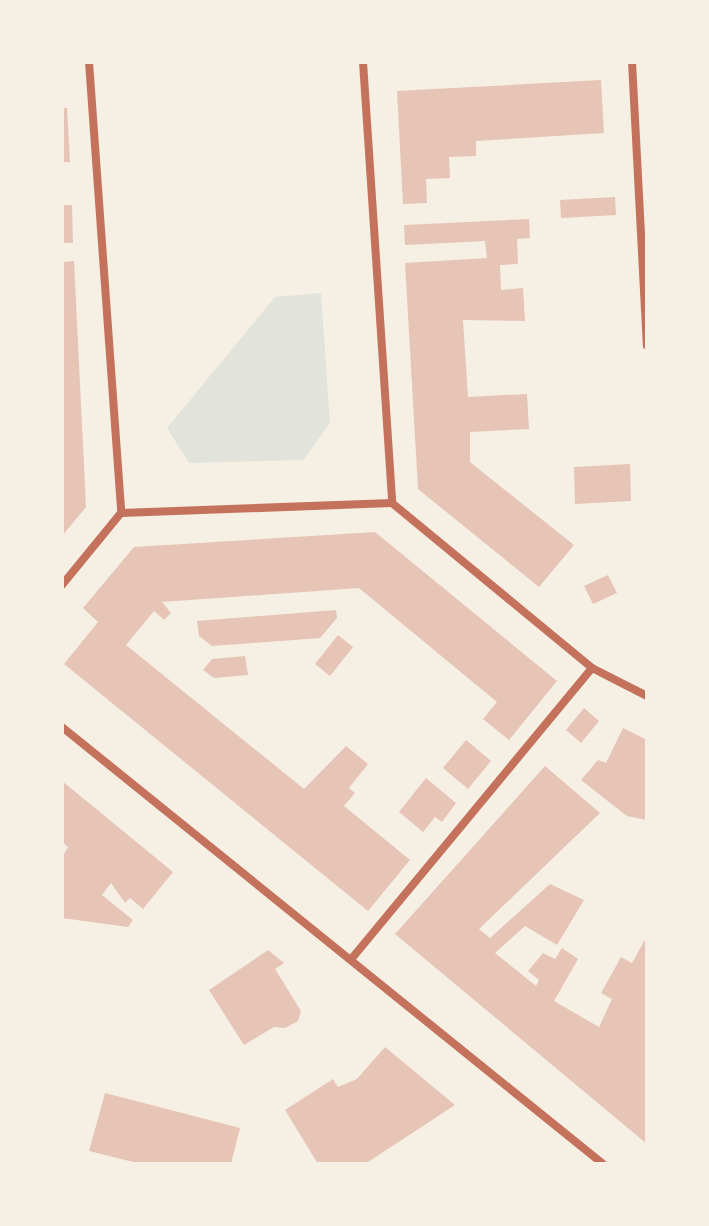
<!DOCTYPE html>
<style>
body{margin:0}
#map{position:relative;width:709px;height:1226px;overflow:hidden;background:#f6efe4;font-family:"DejaVu Sans",sans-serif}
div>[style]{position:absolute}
.green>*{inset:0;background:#e2e4dc}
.building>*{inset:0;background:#e6c5b7}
.minor>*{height:8px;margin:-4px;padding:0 4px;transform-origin:4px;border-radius:4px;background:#c5725c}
span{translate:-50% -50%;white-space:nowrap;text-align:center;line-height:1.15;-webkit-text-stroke:6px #f6efe4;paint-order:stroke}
.frame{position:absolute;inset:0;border:64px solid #f6efe4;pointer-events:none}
</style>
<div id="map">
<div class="green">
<i style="clip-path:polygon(321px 293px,330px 423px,303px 460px,189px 463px,167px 428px,275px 297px)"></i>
</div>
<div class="building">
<i style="clip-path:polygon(601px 80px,604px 133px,476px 141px,476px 156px,449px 157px,450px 178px,426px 179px,427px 203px,403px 204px,397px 91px)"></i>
<i style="clip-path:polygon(62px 108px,67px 108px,70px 162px,62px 162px)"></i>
<i style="clip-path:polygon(615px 197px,616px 215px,561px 218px,560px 200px)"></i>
<i style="clip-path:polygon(62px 205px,72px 205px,73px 243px,62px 243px)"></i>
<i style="clip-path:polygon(529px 219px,530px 238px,517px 239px,518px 264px,500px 265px,501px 290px,523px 288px,525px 321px,463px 320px,468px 397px,527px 394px,529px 429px,470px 432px,470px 462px,574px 545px,539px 587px,418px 489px,405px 263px,487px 258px,485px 241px,405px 245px,404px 225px)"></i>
<i style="clip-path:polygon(74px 261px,86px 507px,62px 536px,62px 262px)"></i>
<i style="clip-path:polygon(630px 464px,631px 501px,575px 504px,574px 467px)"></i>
<i style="clip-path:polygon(375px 532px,557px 681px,509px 740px,483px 719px,497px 702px,359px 588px,162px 602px,171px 613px,164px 620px,154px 611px,126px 645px,304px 789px,346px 746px,368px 764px,349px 788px,355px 793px,344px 806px,410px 860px,368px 911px,64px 664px,98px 622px,83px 608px,134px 547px)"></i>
<i style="clip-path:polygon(608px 575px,617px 593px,593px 604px,584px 586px)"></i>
<i style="clip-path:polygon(336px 610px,337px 618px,320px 638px,212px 646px,199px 636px,197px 621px)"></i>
<i style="clip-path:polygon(338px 635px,353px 647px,330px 676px,315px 664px)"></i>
<i style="clip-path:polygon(245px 656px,248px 675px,214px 678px,203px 670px,212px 659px)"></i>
<i style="clip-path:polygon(584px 708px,599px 721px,581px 743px,566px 730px)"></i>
<i style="clip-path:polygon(623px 728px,647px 740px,647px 820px,627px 816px,581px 780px,598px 760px,606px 763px)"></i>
<i style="clip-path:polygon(466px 740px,491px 761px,468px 789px,443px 768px)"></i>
<i style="clip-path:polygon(545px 766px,600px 813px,479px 929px,490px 938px,550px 884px,584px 900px,557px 945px,525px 926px,495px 953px,536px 986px,539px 980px,528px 971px,543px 953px,555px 959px,562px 948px,578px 959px,554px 1001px,599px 1027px,612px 999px,601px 993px,621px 957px,632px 963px,647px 936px,647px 1144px,395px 934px)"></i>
<i style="clip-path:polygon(426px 778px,456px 803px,442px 822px,435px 817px,423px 832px,399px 812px)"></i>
<i style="clip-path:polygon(62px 781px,173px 872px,143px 909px,130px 898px,125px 903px,111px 883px,102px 895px,133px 920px,128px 927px,62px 918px,62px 857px,68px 847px,62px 842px)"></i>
<i style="clip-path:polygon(268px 950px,284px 963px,275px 969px,301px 1011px,298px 1021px,285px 1028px,274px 1027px,244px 1045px,209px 990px)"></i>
<i style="clip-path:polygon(385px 1047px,455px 1105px,365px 1164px,318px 1164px,285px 1110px,333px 1079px,338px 1087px,357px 1079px)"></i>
<i style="clip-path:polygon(105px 1093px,240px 1128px,231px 1164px,141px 1164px,89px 1151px)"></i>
</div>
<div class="minor">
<i style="left:89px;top:62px;width:452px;rotate:85.9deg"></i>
<i style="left:363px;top:62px;width:442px;rotate:86.2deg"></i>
<i style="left:632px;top:62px;width:284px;rotate:87deg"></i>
<i style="left:62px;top:585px;width:93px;rotate:-50.7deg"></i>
<i style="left:121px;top:513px;width:271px;rotate:-2.1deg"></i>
<i style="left:392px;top:503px;width:259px;rotate:39.5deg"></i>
<i style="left:592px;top:668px;width:62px;rotate:27deg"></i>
<i style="left:62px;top:727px;width:695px;rotate:38.93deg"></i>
<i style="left:353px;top:957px;width:375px;rotate:-50.4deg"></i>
</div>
<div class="frame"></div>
</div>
